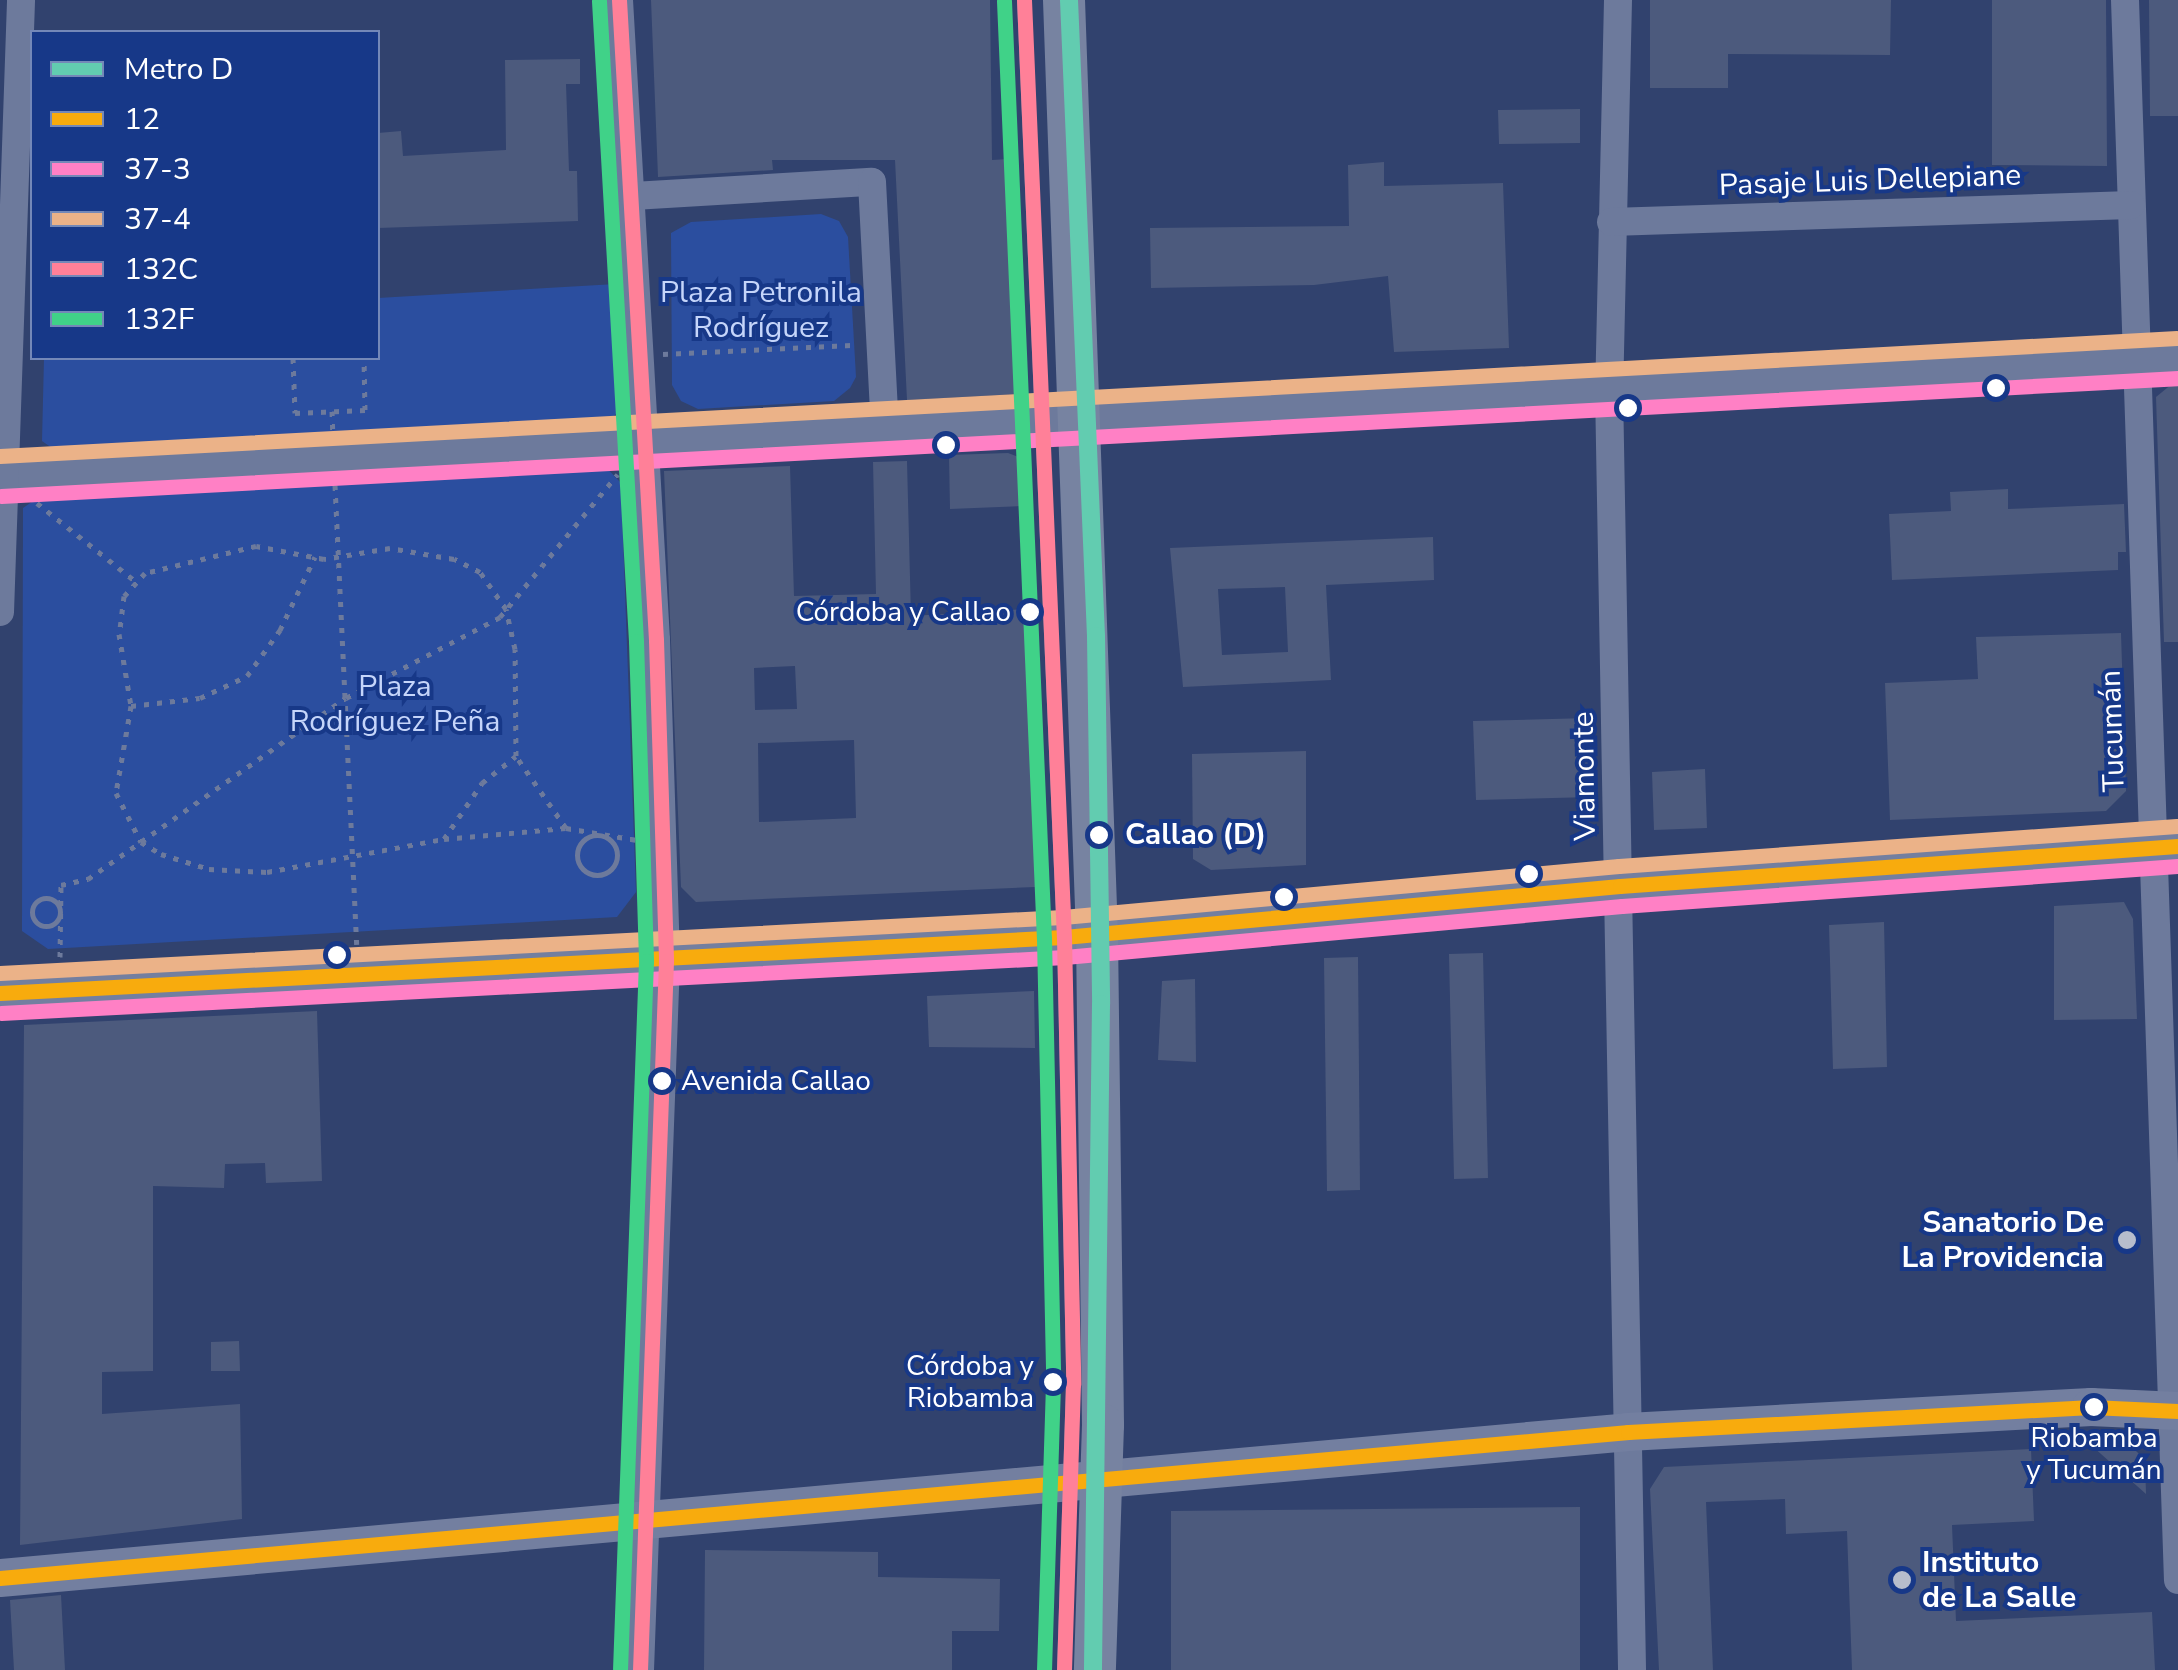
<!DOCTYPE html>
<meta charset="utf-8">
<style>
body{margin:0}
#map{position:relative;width:2178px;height:1670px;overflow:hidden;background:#31426e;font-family:"Nunito Sans",sans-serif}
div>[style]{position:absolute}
.green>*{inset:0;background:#2b4e9f}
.building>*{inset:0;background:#4c5a7d}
.path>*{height:5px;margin-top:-2.5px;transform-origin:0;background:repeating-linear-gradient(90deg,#6d7a9c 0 5px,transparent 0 13px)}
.path>.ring{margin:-2.5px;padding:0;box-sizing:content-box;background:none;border:5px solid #6d7a9c;border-radius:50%}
.lane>*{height:14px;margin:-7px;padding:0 7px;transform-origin:7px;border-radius:7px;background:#6d7a9c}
.street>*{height:28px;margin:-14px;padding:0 14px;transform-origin:14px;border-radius:14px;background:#6d7a9c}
.secondary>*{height:38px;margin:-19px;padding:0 19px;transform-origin:19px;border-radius:19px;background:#737fa0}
.primary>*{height:42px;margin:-21px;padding:0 21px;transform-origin:21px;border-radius:21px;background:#7783a1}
.bus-1>*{height:15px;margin:-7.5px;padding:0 7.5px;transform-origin:7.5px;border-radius:7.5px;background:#f8ab0d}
.bus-2>*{height:15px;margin:-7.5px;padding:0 7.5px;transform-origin:7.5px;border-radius:7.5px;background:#ff80c5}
.bus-3>*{height:15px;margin:-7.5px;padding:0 7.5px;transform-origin:7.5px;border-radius:7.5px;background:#ebb288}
.bus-4>*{height:15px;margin:-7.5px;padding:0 7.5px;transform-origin:7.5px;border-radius:7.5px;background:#ff8098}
.bus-5>*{height:15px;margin:-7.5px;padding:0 7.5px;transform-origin:7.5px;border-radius:7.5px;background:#40d288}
.metro-1>*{height:18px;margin:-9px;padding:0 9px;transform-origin:9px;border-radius:9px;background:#62ccb0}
.dots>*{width:28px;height:28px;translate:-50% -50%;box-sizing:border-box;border:5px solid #173888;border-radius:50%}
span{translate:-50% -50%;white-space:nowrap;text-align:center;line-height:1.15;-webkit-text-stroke:8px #173888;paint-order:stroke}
.bus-label{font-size:28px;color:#fff}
.right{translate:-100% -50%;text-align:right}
.left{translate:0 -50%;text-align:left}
.street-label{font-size:30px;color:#fff}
.park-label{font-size:30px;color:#c5d5fa}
.stop-label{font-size:30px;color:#fff;font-weight:700}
.poi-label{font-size:30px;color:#fff;font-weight:700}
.legend{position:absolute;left:30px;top:30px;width:350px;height:330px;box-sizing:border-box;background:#173888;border:2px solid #7488b8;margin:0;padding:12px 18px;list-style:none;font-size:30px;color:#fff}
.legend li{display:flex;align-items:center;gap:20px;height:50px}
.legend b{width:50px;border:2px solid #7488b8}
</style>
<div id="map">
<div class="green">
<i style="clip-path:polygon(821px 214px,839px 221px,848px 237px,856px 377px,850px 388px,834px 401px,698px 409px,681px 401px,672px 385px,671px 233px,691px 222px)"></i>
<i style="clip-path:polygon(616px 284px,622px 407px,607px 424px,62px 455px,42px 441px,44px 358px,378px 358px,378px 298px)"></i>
<i style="clip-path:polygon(601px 462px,621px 483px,636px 892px,617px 917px,48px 949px,22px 931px,23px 508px,42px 495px)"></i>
</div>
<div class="building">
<i style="clip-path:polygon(651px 0,990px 0,992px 160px,1009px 159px,1018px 394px,907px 400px,895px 160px,772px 160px,773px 170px,658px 177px)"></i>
<i style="clip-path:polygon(1650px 0,1891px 0,1890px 55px,1728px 54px,1728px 88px,1650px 88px)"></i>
<i style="clip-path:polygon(1992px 0,2106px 0,2107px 166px,1992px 165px)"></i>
<i style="clip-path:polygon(2149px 0,2178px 0,2178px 116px,2150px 116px)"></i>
<i style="clip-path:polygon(580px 59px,580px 84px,566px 84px,569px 171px,577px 171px,578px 221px,378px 228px,378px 133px,401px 131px,403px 156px,506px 150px,505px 60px)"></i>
<i style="clip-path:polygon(1580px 109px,1580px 143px,1499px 144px,1498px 110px)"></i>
<i style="clip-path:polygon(1384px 162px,1384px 186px,1503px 183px,1509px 348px,1394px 352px,1388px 276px,1314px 285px,1151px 288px,1150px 228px,1349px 226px,1348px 165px)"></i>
<i style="clip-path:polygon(2178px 379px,2178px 642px,2164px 642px,2156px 397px)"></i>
<i style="clip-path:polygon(1008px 453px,1019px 457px,1022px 506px,950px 509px,949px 455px)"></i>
<i style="clip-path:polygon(evenodd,907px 461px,911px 616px,1027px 609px,1035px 887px,696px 902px,681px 887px,664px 471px,790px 466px,794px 596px,876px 594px,873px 462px,907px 461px,795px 666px,797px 709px,755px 710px,754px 668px,795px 666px,907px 461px,854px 740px,856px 818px,759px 822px,758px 743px,854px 740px)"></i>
<i style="clip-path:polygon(2008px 489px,2008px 509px,2124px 504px,2126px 552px,2118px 552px,2118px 570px,1892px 580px,1889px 514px,1951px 511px,1950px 492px)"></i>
<i style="clip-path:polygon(evenodd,1433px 537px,1434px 580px,1326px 585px,1331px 680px,1183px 687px,1170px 548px,1433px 537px,1285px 587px,1288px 652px,1222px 655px,1218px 589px,1285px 587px)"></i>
<i style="clip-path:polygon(2121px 633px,2126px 791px,2106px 811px,1890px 820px,1885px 683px,1978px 679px,1976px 637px)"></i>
<i style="clip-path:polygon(1589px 718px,1592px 797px,1476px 800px,1473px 721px)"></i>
<i style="clip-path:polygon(1306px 751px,1306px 865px,1211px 870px,1193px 859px,1192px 754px)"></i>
<i style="clip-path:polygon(1705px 769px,1707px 828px,1654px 830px,1652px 772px)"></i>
<i style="clip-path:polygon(2124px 902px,2133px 919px,2137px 1019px,2054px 1020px,2054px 906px)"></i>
<i style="clip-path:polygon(1884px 922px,1887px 1067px,1833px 1069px,1829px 925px)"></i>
<i style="clip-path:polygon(1483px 953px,1488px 1178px,1454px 1179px,1449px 954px)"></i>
<i style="clip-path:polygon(1358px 957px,1360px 1190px,1327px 1191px,1324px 958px)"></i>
<i style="clip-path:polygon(1195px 979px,1196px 1062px,1158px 1060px,1162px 981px)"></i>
<i style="clip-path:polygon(1034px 991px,1035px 1048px,929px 1047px,927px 996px)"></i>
<i style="clip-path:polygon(317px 1011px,322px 1181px,266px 1183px,265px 1163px,225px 1164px,224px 1188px,153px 1186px,153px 1371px,102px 1372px,102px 1414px,240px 1404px,242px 1519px,20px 1545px,24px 1025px)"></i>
<i style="clip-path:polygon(239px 1341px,240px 1371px,211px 1371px,211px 1342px)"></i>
<i style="clip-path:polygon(2128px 1444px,2145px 1459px,2146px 1494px,2092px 1446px)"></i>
<i style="clip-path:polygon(2031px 1449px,2034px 1521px,1952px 1525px,1956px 1621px,2152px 1612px,2155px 1670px,1852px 1670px,1847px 1531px,1786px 1534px,1785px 1499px,1706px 1502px,1713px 1670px,1659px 1670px,1650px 1489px,1664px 1467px)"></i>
<i style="clip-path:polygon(1580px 1507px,1580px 1670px,1171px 1670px,1171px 1511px)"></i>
<i style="clip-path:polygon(705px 1550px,878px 1552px,878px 1577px,1000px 1579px,999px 1631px,952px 1631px,952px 1670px,704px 1670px)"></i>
<i style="clip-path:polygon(61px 1595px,65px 1670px,14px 1670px,10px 1600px)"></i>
</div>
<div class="path">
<i style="left:663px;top:354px;width:194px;rotate:-2.7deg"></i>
<i style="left:293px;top:358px;width:55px;rotate:87.9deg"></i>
<i style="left:295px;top:413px;width:70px;rotate:-2.5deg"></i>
<i style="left:365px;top:410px;width:52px;rotate:-91.1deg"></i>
<i style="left:332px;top:411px;width:23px;rotate:88deg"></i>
<i style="left:335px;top:485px;width:460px;rotate:87.3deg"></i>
<i style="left:37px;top:503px;width:125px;rotate:38.5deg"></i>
<i style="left:131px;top:706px;width:69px;rotate:-6.6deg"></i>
<i style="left:200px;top:698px;width:52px;rotate:-25.1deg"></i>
<i style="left:247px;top:676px;width:57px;rotate:-54.3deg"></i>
<i style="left:280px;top:630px;width:81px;rotate:-64.4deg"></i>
<i style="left:566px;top:828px;width:88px;rotate:-124.8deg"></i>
<i style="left:516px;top:756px;width:107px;rotate:-90.5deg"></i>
<i style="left:515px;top:649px;width:41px;rotate:-102.7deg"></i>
<i style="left:506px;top:609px;width:45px;rotate:-125.1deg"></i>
<i style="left:480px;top:572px;width:29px;rotate:-153deg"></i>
<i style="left:454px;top:559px;width:65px;rotate:-170.2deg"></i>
<i style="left:390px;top:548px;width:67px;rotate:170.5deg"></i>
<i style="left:324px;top:559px;width:69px;rotate:-169.2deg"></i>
<i style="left:256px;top:546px;width:114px;rotate:166.3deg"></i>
<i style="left:145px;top:573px;width:31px;rotate:132deg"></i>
<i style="left:124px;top:596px;width:38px;rotate:97deg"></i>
<i style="left:119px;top:634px;width:73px;rotate:80.5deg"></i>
<i style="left:131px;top:706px;width:88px;rotate:99.8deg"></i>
<i style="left:116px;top:793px;width:55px;rotate:63deg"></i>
<i style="left:141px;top:842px;width:23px;rotate:31deg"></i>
<i style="left:161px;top:854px;width:50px;rotate:17.4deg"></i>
<i style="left:209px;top:869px;width:58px;rotate:3deg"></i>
<i style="left:267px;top:872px;width:180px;rotate:-10.6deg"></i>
<i style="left:444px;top:839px;width:122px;rotate:-5.2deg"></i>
<i style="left:566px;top:828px;width:72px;rotate:9.6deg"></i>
<i class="ring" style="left:577px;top:835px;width:35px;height:35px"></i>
<i style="left:444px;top:839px;width:68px;rotate:-55.8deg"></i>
<i style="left:482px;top:783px;width:43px;rotate:-38.5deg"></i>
<i class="ring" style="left:32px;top:898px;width:23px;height:23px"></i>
<i style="left:60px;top:957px;width:72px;rotate:-89.2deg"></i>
<i style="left:61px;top:885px;width:28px;rotate:-13deg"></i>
<i style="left:88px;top:879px;width:315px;rotate:-35.1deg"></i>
<i style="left:346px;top:698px;width:174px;rotate:-27.7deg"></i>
<i style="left:500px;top:617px;width:185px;rotate:-50.5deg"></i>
</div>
<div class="lane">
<i style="left:1024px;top:0;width:938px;rotate:87.56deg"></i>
<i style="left:1064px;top:937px;width:447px;rotate:88.8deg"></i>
<i style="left:1073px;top:1384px;width:286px;rotate:91.8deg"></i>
</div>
<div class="street">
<i style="left:619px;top:0;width:641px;rotate:86.69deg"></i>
<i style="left:656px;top:640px;width:321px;rotate:88.2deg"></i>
<i style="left:666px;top:961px;width:709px;rotate:92.1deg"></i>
<i style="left:1618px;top:0;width:389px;rotate:91.3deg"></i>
<i style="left:1609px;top:389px;width:1281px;rotate:88.97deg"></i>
<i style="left:2125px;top:0;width:1581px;rotate:88.08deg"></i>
<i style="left:633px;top:196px;width:239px;rotate:-3.4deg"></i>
<i style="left:872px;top:182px;width:248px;rotate:87deg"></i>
<i style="left:1611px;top:222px;width:520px;rotate:-1.87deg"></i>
<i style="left:0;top:476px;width:2181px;rotate:-3.1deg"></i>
<i style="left:0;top:612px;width:612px;rotate:-88.03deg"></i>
</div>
<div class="secondary">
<i style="left:0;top:993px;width:1065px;rotate:-3.01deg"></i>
<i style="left:1064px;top:937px;width:558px;rotate:-5.24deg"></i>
<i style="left:1620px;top:886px;width:559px;rotate:-4.1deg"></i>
<i style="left:0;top:1578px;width:1635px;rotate:-5.12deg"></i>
<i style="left:1628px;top:1432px;width:464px;rotate:-3.1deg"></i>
<i style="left:2091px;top:1407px;width:87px;rotate:2.6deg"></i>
</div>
<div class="primary">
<i style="left:1064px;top:0;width:936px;rotate:87.98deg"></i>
<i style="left:1097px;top:935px;width:490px;rotate:89.3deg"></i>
<i style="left:1103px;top:1425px;width:245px;rotate:91.9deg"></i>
</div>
<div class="bus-1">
<i style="left:0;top:993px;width:1065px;rotate:-3.01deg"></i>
<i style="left:1064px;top:937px;width:558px;rotate:-5.24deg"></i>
<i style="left:1620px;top:886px;width:559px;rotate:-4.1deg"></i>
<i style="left:0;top:1578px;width:1635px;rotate:-5.12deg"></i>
<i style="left:1628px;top:1432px;width:464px;rotate:-3.1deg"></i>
<i style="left:2091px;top:1407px;width:87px;rotate:2.6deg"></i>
</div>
<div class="bus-2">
<i style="left:1px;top:496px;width:2180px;rotate:-3.1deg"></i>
<i style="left:1px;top:1013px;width:1065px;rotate:-3.01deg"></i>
<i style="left:1065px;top:957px;width:559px;rotate:-5.23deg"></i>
<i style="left:1622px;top:906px;width:557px;rotate:-4.11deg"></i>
</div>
<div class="bus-3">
<i style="left:0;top:456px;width:2180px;rotate:-3.1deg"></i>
<i style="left:0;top:973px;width:1064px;rotate:-3.02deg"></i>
<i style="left:1063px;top:917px;width:558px;rotate:-5.24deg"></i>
<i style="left:1619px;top:866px;width:559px;rotate:-4.1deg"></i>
</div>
<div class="bus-4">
<i style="left:619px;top:0;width:641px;rotate:86.69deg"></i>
<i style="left:656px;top:640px;width:321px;rotate:88.2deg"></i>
<i style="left:666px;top:961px;width:709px;rotate:92.1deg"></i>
<i style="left:1024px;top:0;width:938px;rotate:87.56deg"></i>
<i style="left:1064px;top:937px;width:447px;rotate:88.8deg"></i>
<i style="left:1073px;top:1384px;width:286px;rotate:91.8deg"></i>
</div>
<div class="bus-5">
<i style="left:599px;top:1px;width:641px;rotate:86.69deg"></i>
<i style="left:636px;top:641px;width:320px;rotate:88.2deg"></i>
<i style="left:646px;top:961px;width:708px;rotate:92.1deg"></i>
<i style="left:1004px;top:1px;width:938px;rotate:87.56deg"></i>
<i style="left:1044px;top:938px;width:446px;rotate:88.8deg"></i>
<i style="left:1053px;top:1384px;width:285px;rotate:91.8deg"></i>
</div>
<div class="metro-1">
<i style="left:1069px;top:0;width:637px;rotate:87.57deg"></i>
<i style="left:1096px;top:636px;width:368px;rotate:89.2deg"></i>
<i style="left:1101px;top:1004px;width:666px;rotate:90.69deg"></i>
</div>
<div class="dots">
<i style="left:1996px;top:388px;background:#fff"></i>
<i style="left:1628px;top:408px;background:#fff"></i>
<i style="left:946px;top:445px;background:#fff"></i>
<i style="left:1030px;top:612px;background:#fff"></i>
<i style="left:1099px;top:835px;background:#fff"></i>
<i style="left:1529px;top:874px;background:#fff"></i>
<i style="left:1284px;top:897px;background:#fff"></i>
<i style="left:337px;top:955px;background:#fff"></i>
<i style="left:662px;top:1081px;background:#fff"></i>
<i style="left:2127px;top:1240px;background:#b7bdcc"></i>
<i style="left:1053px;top:1382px;background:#fff"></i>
<i style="left:2094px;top:1407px;background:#fff"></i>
<i style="left:1902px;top:1580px;background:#b7bdcc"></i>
</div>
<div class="bus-label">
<span class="right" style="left:1011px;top:612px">Córdoba y Callao</span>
<span class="left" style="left:681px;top:1081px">Avenida Callao</span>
<span class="right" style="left:1034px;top:1382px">Córdoba y<br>Riobamba</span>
<span style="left:2094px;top:1454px">Riobamba<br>y Tucumán</span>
</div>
<div class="street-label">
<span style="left:1870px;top:181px;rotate:-2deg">Pasaje Luis Dellepiane</span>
<span style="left:2113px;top:731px;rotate:-92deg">Tucumán</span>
<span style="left:1585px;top:776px;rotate:-91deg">Viamonte</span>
</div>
<div class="park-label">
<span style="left:761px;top:310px">Plaza Petronila<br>Rodríguez</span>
<span style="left:395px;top:704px">Plaza<br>Rodríguez Peña</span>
</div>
<div class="stop-label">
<span class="left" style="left:1125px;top:835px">Callao (D)</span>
</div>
<div class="poi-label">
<span class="right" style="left:2104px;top:1240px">Sanatorio De<br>La Providencia</span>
<span class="left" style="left:1922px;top:1580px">Instituto<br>de La Salle</span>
</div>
<ul class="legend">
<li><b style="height:12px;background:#62ccb0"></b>Metro D</li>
<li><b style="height:12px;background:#f8ab0d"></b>12</li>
<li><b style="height:12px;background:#ff80c5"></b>37-3</li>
<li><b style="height:12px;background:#ebb288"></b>37-4</li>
<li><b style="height:12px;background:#ff8098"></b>132C</li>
<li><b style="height:12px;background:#40d288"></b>132F</li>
</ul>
</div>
